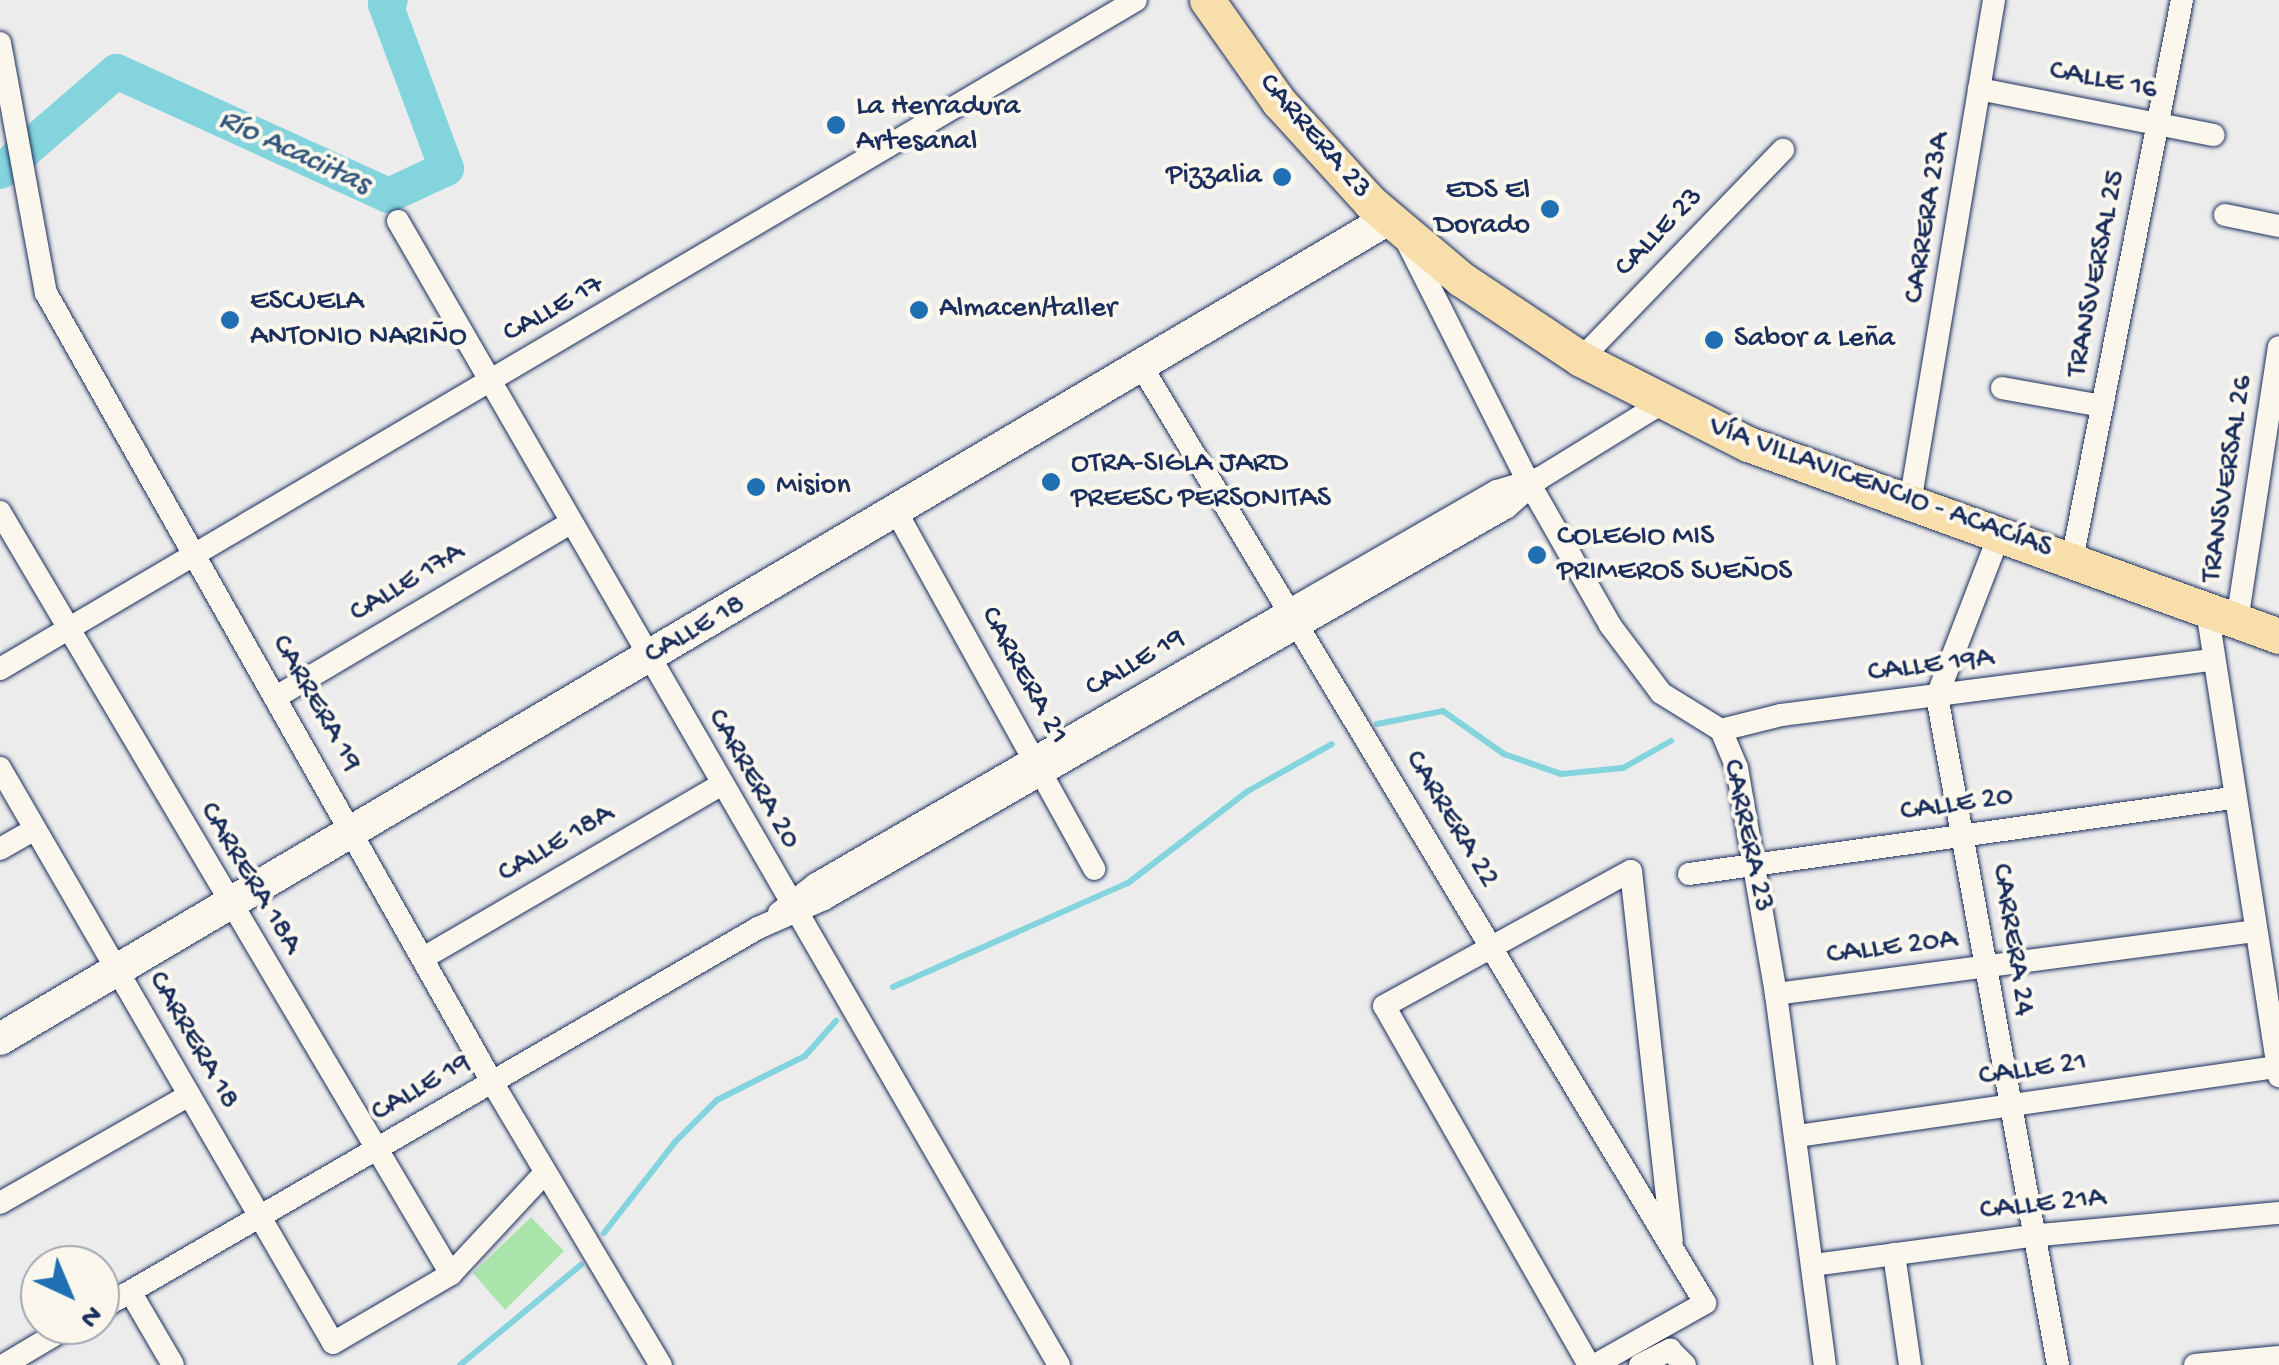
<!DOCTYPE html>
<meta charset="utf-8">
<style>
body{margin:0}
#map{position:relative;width:2279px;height:1365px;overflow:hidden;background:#ececed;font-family:"Gochi Hand",sans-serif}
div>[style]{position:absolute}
.green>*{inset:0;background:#a9e5ab}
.stream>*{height:6px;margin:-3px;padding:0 3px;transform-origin:3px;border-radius:3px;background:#84d4de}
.river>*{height:35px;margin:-17.5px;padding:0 17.5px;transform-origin:17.5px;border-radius:17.5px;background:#84d4de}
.roads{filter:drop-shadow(0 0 2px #1b2f5e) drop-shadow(0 0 2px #1b2f5e)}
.street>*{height:22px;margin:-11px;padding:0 11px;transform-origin:11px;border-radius:11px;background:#fbf7ec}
.secondary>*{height:32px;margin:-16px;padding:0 16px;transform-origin:16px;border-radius:16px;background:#fbf7ec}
.primary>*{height:35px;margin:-17.5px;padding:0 17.5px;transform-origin:17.5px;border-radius:17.5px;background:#f8deab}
.dots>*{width:28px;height:28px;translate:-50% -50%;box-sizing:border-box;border:5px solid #fbf7ec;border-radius:50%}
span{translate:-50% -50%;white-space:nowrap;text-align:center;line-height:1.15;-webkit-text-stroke:8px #fbf7ec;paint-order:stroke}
.street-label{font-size:30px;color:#1b2f5e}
.poi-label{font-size:30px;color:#1b2f5e}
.left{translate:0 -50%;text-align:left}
.right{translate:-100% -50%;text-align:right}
.water-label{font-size:32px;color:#35587e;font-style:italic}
.north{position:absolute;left:20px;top:1245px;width:100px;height:100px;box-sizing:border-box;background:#fbf7ec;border:2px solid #a1a7b3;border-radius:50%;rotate:136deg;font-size:28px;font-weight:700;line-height:40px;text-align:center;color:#1b2f5e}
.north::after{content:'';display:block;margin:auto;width:35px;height:45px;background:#1f6fb2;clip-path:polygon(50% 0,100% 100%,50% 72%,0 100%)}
</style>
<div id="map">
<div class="green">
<i style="clip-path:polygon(531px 1217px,564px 1251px,505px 1310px,473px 1273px)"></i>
</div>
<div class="stream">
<i style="left:1377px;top:724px;width:67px;rotate:-11.1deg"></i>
<i style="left:1443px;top:711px;width:75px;rotate:35.2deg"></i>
<i style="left:1504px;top:754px;width:60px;rotate:19.3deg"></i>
<i style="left:1561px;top:774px;width:62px;rotate:-5.5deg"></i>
<i style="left:1623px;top:768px;width:55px;rotate:-29.4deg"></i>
<i style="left:893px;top:987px;width:257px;rotate:-23.9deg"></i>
<i style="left:1128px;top:883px;width:151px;rotate:-37.5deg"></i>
<i style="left:1248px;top:791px;width:96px;rotate:-29.2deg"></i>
<i style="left:604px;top:1233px;width:115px;rotate:-52deg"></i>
<i style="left:675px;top:1142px;width:59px;rotate:-45deg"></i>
<i style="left:717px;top:1100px;width:98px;rotate:-26.6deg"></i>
<i style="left:805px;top:1056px;width:47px;rotate:-48.5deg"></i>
<i style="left:460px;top:1365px;width:157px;rotate:-39.6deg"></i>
</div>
<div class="river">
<i style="left:0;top:171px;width:153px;rotate:-40.8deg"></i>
<i style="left:116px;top:71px;width:299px;rotate:24.5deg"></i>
<i style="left:388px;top:195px;width:64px;rotate:-25deg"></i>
<i style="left:446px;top:168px;width:175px;rotate:-110.4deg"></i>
<i style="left:385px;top:4px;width:6px;rotate:-39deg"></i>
</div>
<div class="roads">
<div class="street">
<i style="left:0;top:43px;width:254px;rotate:79.6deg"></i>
<i style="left:46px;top:293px;width:906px;rotate:60.52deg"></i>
<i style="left:492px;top:1082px;width:330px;rotate:59.2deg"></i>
<i style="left:1979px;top:89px;width:239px;rotate:11.1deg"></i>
<i style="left:2225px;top:215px;width:55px;rotate:11.5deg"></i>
<i style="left:398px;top:221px;width:1321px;rotate:59.98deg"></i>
<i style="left:1406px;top:240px;width:270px;rotate:63.2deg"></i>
<i style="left:1528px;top:481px;width:166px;rotate:60.3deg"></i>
<i style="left:1610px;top:625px;width:85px;rotate:53.1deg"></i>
<i style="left:1661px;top:693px;width:70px;rotate:31.7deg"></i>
<i style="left:1721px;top:730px;width:41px;rotate:67.2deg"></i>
<i style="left:1737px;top:768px;width:229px;rotate:80.2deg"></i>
<i style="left:1776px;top:994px;width:374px;rotate:82.5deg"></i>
<i style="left:1581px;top:359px;width:291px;rotate:-46deg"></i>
<i style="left:1143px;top:369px;width:1090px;rotate:58.96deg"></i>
<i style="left:1705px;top:1303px;width:126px;rotate:150.6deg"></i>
<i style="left:2002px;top:388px;width:102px;rotate:10.2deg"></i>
<i style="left:1910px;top:503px;width:510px;rotate:-80.52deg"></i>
<i style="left:0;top:512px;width:885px;rotate:59.38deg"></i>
<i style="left:897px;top:513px;width:407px;rotate:61deg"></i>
<i style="left:2000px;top:533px;width:175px;rotate:111.1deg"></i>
<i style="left:1937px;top:696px;width:680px;rotate:79.75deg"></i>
<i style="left:2072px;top:560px;width:571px;rotate:-78.89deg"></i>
<i style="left:2207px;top:610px;width:472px;rotate:81.2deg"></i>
<i style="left:2237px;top:621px;width:277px;rotate:-81.3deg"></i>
<i style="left:0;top:669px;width:1318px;rotate:-30.49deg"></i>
<i style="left:276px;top:697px;width:342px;rotate:-30.6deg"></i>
<i style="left:1721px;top:730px;width:62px;rotate:-14deg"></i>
<i style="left:1781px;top:715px;width:434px;rotate:-7.3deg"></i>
<i style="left:0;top:768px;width:664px;rotate:59.92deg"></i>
<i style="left:333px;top:1343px;width:137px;rotate:-30.3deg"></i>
<i style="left:451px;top:1274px;width:138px;rotate:-47.1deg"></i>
<i style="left:0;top:849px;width:40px;rotate:-29.7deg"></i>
<i style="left:1689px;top:874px;width:548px;rotate:-7.97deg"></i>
<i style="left:779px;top:913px;width:47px;rotate:-38.1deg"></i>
<i style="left:816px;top:884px;width:545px;rotate:-30.04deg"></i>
<i style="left:1288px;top:611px;width:241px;rotate:-29.9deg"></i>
<i style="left:1497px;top:491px;width:45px;rotate:-16.8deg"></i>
<i style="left:1540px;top:478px;width:143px;rotate:-31.6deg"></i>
<i style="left:425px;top:957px;width:341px;rotate:-30.2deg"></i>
<i style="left:1776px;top:994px;width:481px;rotate:-7.5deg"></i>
<i style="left:1797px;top:1136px;width:486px;rotate:-8.2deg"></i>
<i style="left:0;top:1203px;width:218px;rotate:-29.7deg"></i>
<i style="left:1894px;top:1254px;width:112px;rotate:81.8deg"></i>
<i style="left:1814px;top:1265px;width:218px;rotate:-7.6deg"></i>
<i style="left:2030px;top:1236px;width:250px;rotate:-5.3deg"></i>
<i style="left:131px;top:1293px;width:83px;rotate:59.7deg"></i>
<i style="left:100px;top:1309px;width:760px;rotate:-30.07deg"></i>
<i style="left:758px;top:928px;width:72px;rotate:-23.7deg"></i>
<i style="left:824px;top:899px;width:787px;rotate:-29.85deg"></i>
<i style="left:1507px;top:507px;width:44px;rotate:-41.3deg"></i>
<i style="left:4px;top:1365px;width:78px;rotate:-30.8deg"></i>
<i style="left:1589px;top:1365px;width:413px;rotate:-119.7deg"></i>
<i style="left:1384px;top:1006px;width:281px;rotate:-28.7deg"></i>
<i style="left:1631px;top:871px;width:372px;rotate:83.7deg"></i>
<i style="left:1640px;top:1365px;width:34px;rotate:-27deg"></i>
<i style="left:1670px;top:1350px;width:21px;rotate:45deg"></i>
<i style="left:2195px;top:1365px;width:84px;rotate:-5.4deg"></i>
</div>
<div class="secondary">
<i style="left:0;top:1039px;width:1612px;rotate:-30.57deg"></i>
</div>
<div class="primary">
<i style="left:1207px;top:0;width:125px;rotate:54.8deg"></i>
<i style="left:1279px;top:102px;width:137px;rotate:47.7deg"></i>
<i style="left:1371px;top:203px;width:118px;rotate:40.2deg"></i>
<i style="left:1461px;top:279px;width:144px;rotate:33.7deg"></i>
<i style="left:1581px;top:359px;width:187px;rotate:27deg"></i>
<i style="left:1748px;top:444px;width:565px;rotate:19.88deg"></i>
</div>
</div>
<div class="dots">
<i style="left:836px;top:125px;background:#1f6fb2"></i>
<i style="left:1282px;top:177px;background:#1f6fb2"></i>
<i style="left:1550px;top:209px;background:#1f6fb2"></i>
<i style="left:919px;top:310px;background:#1f6fb2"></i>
<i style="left:230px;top:320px;background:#1f6fb2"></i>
<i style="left:1714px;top:340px;background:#1f6fb2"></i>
<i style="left:1051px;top:482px;background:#1f6fb2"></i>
<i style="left:756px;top:487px;background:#1f6fb2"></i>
<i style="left:1537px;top:555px;background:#1f6fb2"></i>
</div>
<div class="street-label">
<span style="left:2103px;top:82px;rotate:11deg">CALLE 16</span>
<span style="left:1314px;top:137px;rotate:49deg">CARRERA 23</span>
<span style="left:1929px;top:218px;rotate:-81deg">CARRERA 23A</span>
<span style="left:1660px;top:233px;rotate:-46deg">CALLE 23</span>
<span style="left:2098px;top:274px;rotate:-79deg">TRANSVERSAL 25</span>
<span style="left:554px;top:310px;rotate:-29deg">CALLE 17</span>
<span style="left:2229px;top:479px;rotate:-81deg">TRANSVERSAL 26</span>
<span style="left:1880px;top:489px;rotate:20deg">VÍA VILLAVICENCIO - ACACÍAS</span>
<span style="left:408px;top:584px;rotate:-31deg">CALLE 17A</span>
<span style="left:696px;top:631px;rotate:-30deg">CALLE 18</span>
<span style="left:1136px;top:664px;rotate:-30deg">CALLE 19</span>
<span style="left:1931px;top:667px;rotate:-7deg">CALLE 19A</span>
<span style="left:1023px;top:676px;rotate:61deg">CARRERA 21</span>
<span style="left:315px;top:704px;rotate:60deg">CARRERA 19</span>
<span style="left:752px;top:780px;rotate:60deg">CARRERA 20</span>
<span style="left:1957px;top:806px;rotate:-8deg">CALLE 20</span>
<span style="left:1450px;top:820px;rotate:59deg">CARRERA 22</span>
<span style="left:1746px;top:836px;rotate:78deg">CARRERA 23</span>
<span style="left:557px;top:845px;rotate:-30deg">CALLE 18A</span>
<span style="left:249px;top:879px;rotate:59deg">CARRERA 18A</span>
<span style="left:2011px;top:940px;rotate:81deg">CARRERA 24</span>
<span style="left:1892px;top:949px;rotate:-7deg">CALLE 20A</span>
<span style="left:192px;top:1041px;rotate:60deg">CARRERA 18</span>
<span style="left:2033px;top:1071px;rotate:-8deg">CALLE 21</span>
<span style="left:422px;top:1089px;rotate:-30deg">CALLE 19</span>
<span style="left:2043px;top:1206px;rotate:-6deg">CALLE 21A</span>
</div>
<div class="poi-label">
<span class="left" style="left:856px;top:125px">La Herradura<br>Artesanal</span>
<span class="right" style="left:1262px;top:177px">Pizzalia</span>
<span class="right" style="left:1530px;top:209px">EDS El<br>Dorado</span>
<span class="left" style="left:250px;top:320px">ESCUELA<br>ANTONIO NARIÑO</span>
<span class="left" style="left:939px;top:310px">Almacen/taller</span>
<span class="left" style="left:1734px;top:340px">Sabor a Leña</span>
<span class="left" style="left:1071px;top:482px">OTRA-SIGLA JARD<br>PREESC PERSONITAS</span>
<span class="left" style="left:776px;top:487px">Mision</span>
<span class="left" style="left:1557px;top:555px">COLEGIO MIS<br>PRIMEROS SUEÑOS</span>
</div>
<div class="water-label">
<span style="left:294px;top:153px;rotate:25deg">Río Acaciitas</span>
</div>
<div class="north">N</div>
</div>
